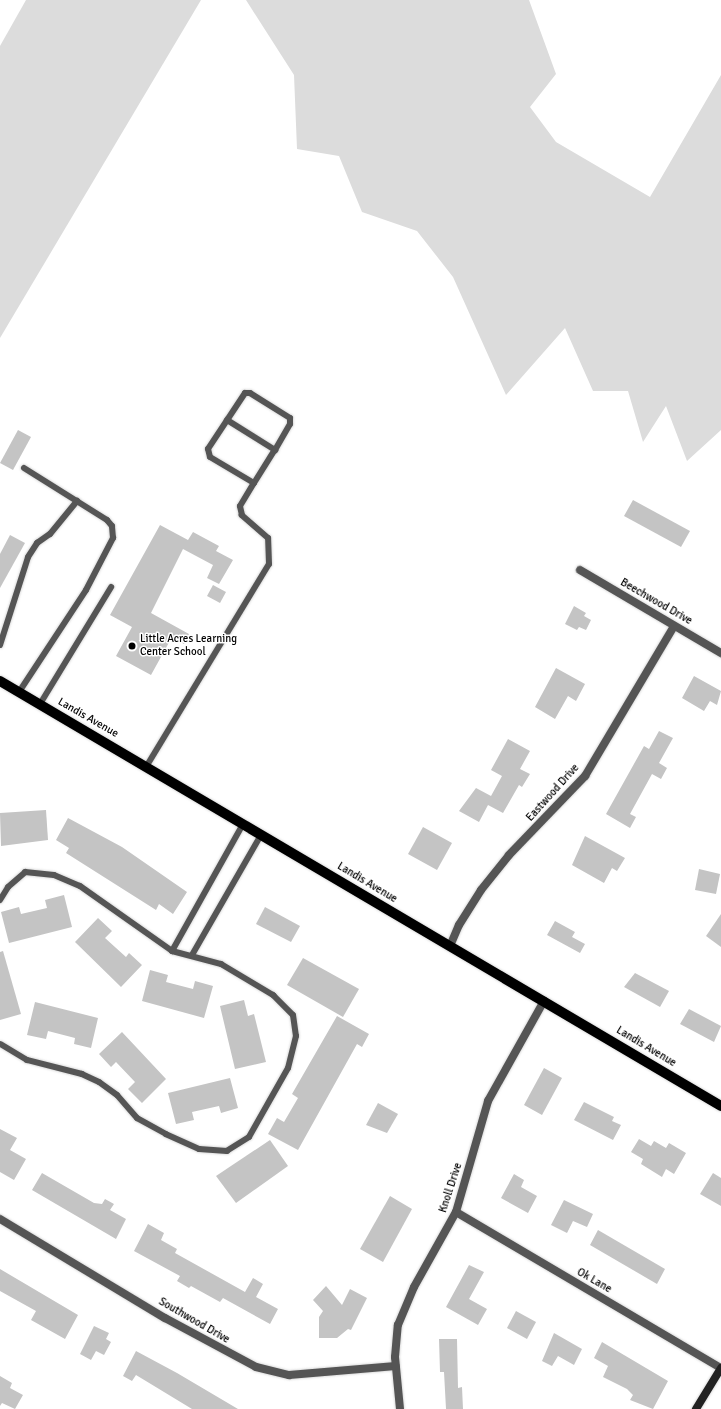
<!DOCTYPE html>
<style>
body{margin:0}
#map{position:relative;width:721px;height:1409px;overflow:hidden;background:#fff;font-family:Signika,sans-serif}
div>[style]{position:absolute}
.green>*{inset:0;background:#dcdcdc}
.building>*{inset:0;background:#c4c4c4}
.roads{filter:drop-shadow(0 0 1px #dbdbdb) drop-shadow(0 0 1px #dbdbdb)}
.service>*{height:6px;margin:-3px;padding:0 3px;transform-origin:3px;border-radius:3px;background:#555}
.minor>*{height:8px;margin:-4px;padding:0 4px;transform-origin:4px;border-radius:4px;background:#555}
.secondary>*{height:8px;margin:-4px;padding:0 4px;transform-origin:4px;border-radius:4px;background:#222}
.primary>*{height:10px;margin:-5px;padding:0 5px;transform-origin:5px;border-radius:5px;background:#000}
.dots>*{width:11px;height:11px;translate:-50% -50%;box-sizing:border-box;border:2px solid #fff;border-radius:50%}
span{translate:-50% -50%;white-space:nowrap;text-align:center;line-height:1.15;-webkit-text-stroke:3px #fff;paint-order:stroke}
.street-label{font-size:11px;color:#000}
.poi-label{font-size:11px;color:#000}
.left{translate:0 -50%;text-align:left}
</style>
<div id="map">
<div class="green">
<i style="clip-path:polygon(26px 0,201px 0,0 338px,0 46px)"></i>
<i style="clip-path:polygon(246px 0,529px 0,556px 74px,530px 107px,556px 142px,650px 197px,721px 75px,721px 430px,687px 461px,666px 406px,643px 442px,628px 391px,593px 391px,565px 328px,506px 395px,453px 277px,417px 231px,362px 212px,339px 156px,297px 149px,294px 75px)"></i>
</div>
<div class="building">
<i style="clip-path:polygon(18px 430px,31px 437px,13px 470px,0 463px)"></i>
<i style="clip-path:polygon(633px 500px,690px 531px,681px 547px,624px 516px)"></i>
<i style="clip-path:polygon(160px 525px,188px 540px,193px 532px,219px 546px,216px 551px,233px 560px,219px 584px,207px 578px,213px 565px,183px 549px,151px 613px,189px 634px,184px 644px,172px 637px,151px 675px,116px 656px,132px 627px,110px 615px)"></i>
<i style="clip-path:polygon(10px 535px,25px 543px,0 588px,0 554px)"></i>
<i style="clip-path:polygon(213px 585px,226px 592px,220px 603px,207px 596px)"></i>
<i style="clip-path:polygon(574px 606px,586px 613px,584px 616px,591px 620px,586px 630px,579px 627px,577px 630px,565px 624px)"></i>
<i style="clip-path:polygon(556px 668px,585px 684px,576px 701px,568px 696px,555px 719px,535px 707px)"></i>
<i style="clip-path:polygon(694px 676px,721px 691px,717px 705px,710px 701px,704px 711px,682px 698px)"></i>
<i style="clip-path:polygon(659px 731px,673px 738px,659px 763px,667px 768px,661px 779px,652px 774px,630px 814px,636px 817px,630px 828px,606px 814px,644px 746px,649px 749px)"></i>
<i style="clip-path:polygon(508px 739px,530px 751px,520px 769px,530px 774px,522px 787px,519px 785px,503px 813px,488px 805px,479px 822px,459px 811px,476px 788px,491px 796px,502px 776px,491px 770px)"></i>
<i style="clip-path:polygon(46px 810px,48px 840px,1px 846px,0 813px)"></i>
<i style="clip-path:polygon(68px 818px,122px 847px,187px 892px,173px 914px,159px 904px,156px 910px,66px 853px,69px 848px,56px 840px)"></i>
<i style="clip-path:polygon(423px 827px,452px 843px,437px 870px,408px 854px)"></i>
<i style="clip-path:polygon(585px 836px,625px 858px,617px 871px,612px 868px,604px 883px,572px 865px)"></i>
<i style="clip-path:polygon(699px 869px,720px 874px,716px 894px,695px 890px)"></i>
<i style="clip-path:polygon(64px 895px,72px 927px,9px 943px,1px 912px,19px 907px,21px 914px,47px 908px,45px 900px)"></i>
<i style="clip-path:polygon(265px 907px,300px 926px,291px 942px,256px 924px)"></i>
<i style="clip-path:polygon(721px 914px,721px 947px,706px 936px)"></i>
<i style="clip-path:polygon(98px 918px,112px 931px,105px 938px,126px 957px,129px 953px,142px 965px,121px 987px,75px 942px)"></i>
<i style="clip-path:polygon(555px 921px,575px 932px,572px 937px,585px 944px,580px 953px,547px 935px)"></i>
<i style="clip-path:polygon(3px 951px,21px 1014px,0 1020px,0 952px)"></i>
<i style="clip-path:polygon(303px 958px,359px 989px,343px 1017px,287px 985px)"></i>
<i style="clip-path:polygon(150px 970px,168px 975px,166px 982px,193px 989px,195px 981px,213px 986px,204px 1018px,142px 1001px)"></i>
<i style="clip-path:polygon(635px 973px,669px 991px,660px 1007px,624px 987px)"></i>
<i style="clip-path:polygon(244px 1000px,248px 1016px,254px 1014px,266px 1062px,235px 1069px,220px 1006px)"></i>
<i style="clip-path:polygon(35px 1002px,98px 1018px,91px 1048px,74px 1044px,75px 1038px,48px 1031px,46px 1039px,27px 1035px)"></i>
<i style="clip-path:polygon(689px 1009px,721px 1026px,714px 1042px,680px 1024px)"></i>
<i style="clip-path:polygon(337px 1016px,369px 1034px,362px 1047px,357px 1044px,298px 1150px,268px 1134px,277px 1118px,284px 1122px,298px 1098px,292px 1094px)"></i>
<i style="clip-path:polygon(122px 1032px,166px 1079px,142px 1103px,128px 1089px,135px 1082px,116px 1062px,111px 1067px,99px 1054px)"></i>
<i style="clip-path:polygon(544px 1068px,562px 1078px,542px 1115px,524px 1105px)"></i>
<i style="clip-path:polygon(230px 1078px,238px 1108px,221px 1113px,219px 1106px,192px 1112px,194px 1120px,176px 1124px,168px 1093px)"></i>
<i style="clip-path:polygon(584px 1102px,614px 1117px,612px 1121px,621px 1125px,613px 1140px,574px 1120px)"></i>
<i style="clip-path:polygon(378px 1103px,398px 1114px,387px 1133px,366px 1125px)"></i>
<i style="clip-path:polygon(0 1129px,17px 1138px,10px 1150px,26px 1159px,14px 1180px,0 1172px)"></i>
<i style="clip-path:polygon(639px 1139px,651px 1146px,654px 1141px,666px 1148px,669px 1143px,686px 1153px,674px 1174px,666px 1169px,662px 1177px,641px 1164px,643px 1159px,631px 1152px)"></i>
<i style="clip-path:polygon(270px 1140px,288px 1166px,236px 1203px,216px 1176px)"></i>
<i style="clip-path:polygon(42px 1173px,94px 1203px,102px 1204px,105px 1199px,114px 1204px,110px 1210px,126px 1219px,116px 1239px,32px 1190px)"></i>
<i style="clip-path:polygon(713px 1173px,721px 1178px,721px 1206px,700px 1194px)"></i>
<i style="clip-path:polygon(514px 1174px,524px 1180px,521px 1187px,537px 1196px,528px 1213px,501px 1198px)"></i>
<i style="clip-path:polygon(390px 1196px,412px 1209px,383px 1262px,360px 1249px)"></i>
<i style="clip-path:polygon(564px 1200px,593px 1214px,587px 1227px,573px 1221px,567px 1233px,551px 1225px)"></i>
<i style="clip-path:polygon(148px 1224px,164px 1233px,161px 1240px,177px 1249px,175px 1253px,245px 1292px,253px 1278px,263px 1284px,256px 1297px,278px 1309px,270px 1324px,223px 1298px,220px 1302px,191px 1286px,189px 1288px,177px 1281px,180px 1276px,134px 1251px)"></i>
<i style="clip-path:polygon(598px 1230px,665px 1269px,657px 1284px,590px 1245px)"></i>
<i style="clip-path:polygon(469px 1265px,484px 1272px,469px 1299px,487px 1309px,478px 1325px,446px 1307px)"></i>
<i style="clip-path:polygon(0 1269px,78px 1315px,65px 1339px,31px 1320px,36px 1311px,0 1291px)"></i>
<i style="clip-path:polygon(326px 1286px,342px 1305px,350px 1289px,367px 1298px,351px 1330px,348px 1329px,337px 1338px,319px 1338px,319px 1317px,323px 1311px,313px 1300px)"></i>
<i style="clip-path:polygon(516px 1311px,536px 1322px,527px 1339px,507px 1328px)"></i>
<i style="clip-path:polygon(94px 1326px,109px 1333px,106px 1339px,111px 1342px,104px 1355px,96px 1351px,91px 1360px,80px 1354px)"></i>
<i style="clip-path:polygon(554px 1333px,582px 1349px,574px 1365px,558px 1356px,552px 1366px,542px 1361px)"></i>
<i style="clip-path:polygon(439px 1339px,457px 1339px,458px 1388px,462px 1387px,463px 1409px,446px 1409px,444px 1372px,440px 1372px)"></i>
<i style="clip-path:polygon(602px 1342px,668px 1381px,653px 1409px,630px 1400px,633px 1395px,627px 1389px,603px 1377px,608px 1366px,594px 1358px)"></i>
<i style="clip-path:polygon(136px 1351px,177px 1373px,238px 1409px,192px 1409px,136px 1375px,132px 1381px,123px 1376px)"></i>
<i style="clip-path:polygon(0 1376px,12px 1383px,10px 1388px,23px 1395px,15px 1409px,2px 1403px,0 1406px)"></i>
</div>
<div class="roads">
<div class="service">
<i style="left:227px;top:420px;width:57px;rotate:32deg"></i>
<i style="left:0;top:645px;width:92px;rotate:-72.3deg"></i>
<i style="left:28px;top:557px;width:17px;rotate:-57deg"></i>
<i style="left:37px;top:543px;width:16px;rotate:-35deg"></i>
<i style="left:50px;top:534px;width:43px;rotate:-50.7deg"></i>
<i style="left:19px;top:692px;width:122px;rotate:-56.7deg"></i>
<i style="left:86px;top:590px;width:59px;rotate:-62.6deg"></i>
<i style="left:113px;top:538px;width:12px;rotate:-95deg"></i>
<i style="left:112px;top:526px;width:8px;rotate:-130deg"></i>
<i style="left:107px;top:520px;width:98px;rotate:-147.9deg"></i>
<i style="left:40px;top:704px;width:137px;rotate:-58.7deg"></i>
<i style="left:146px;top:767px;width:237px;rotate:-58.8deg"></i>
<i style="left:269px;top:564px;width:26px;rotate:-92deg"></i>
<i style="left:268px;top:538px;width:35px;rotate:-139deg"></i>
<i style="left:242px;top:515px;width:9px;rotate:-103deg"></i>
<i style="left:240px;top:506px;width:27px;rotate:-59deg"></i>
<i style="left:254px;top:483px;width:39px;rotate:-58deg"></i>
<i style="left:275px;top:450px;width:30px;rotate:-60deg"></i>
<i style="left:290px;top:424px;width:6px;rotate:-90deg"></i>
<i style="left:290px;top:418px;width:47px;rotate:-148deg"></i>
<i style="left:250px;top:393px;width:5px;rotate:180deg"></i>
<i style="left:245px;top:393px;width:67px;rotate:123.5deg"></i>
<i style="left:208px;top:449px;width:8px;rotate:76deg"></i>
<i style="left:210px;top:457px;width:51px;rotate:30.6deg"></i>
<i style="left:0;top:900px;width:15px;rotate:-58deg"></i>
<i style="left:8px;top:887px;width:23px;rotate:-41deg"></i>
<i style="left:25px;top:872px;width:29px;rotate:6deg"></i>
<i style="left:54px;top:875px;width:28px;rotate:23deg"></i>
<i style="left:80px;top:886px;width:113px;rotate:35.2deg"></i>
<i style="left:172px;top:951px;width:51px;rotate:14.9deg"></i>
<i style="left:221px;top:964px;width:61px;rotate:30.8deg"></i>
<i style="left:273px;top:995px;width:28px;rotate:45deg"></i>
<i style="left:293px;top:1015px;width:21px;rotate:82deg"></i>
<i style="left:296px;top:1036px;width:33px;rotate:104deg"></i>
<i style="left:288px;top:1068px;width:79px;rotate:119.5deg"></i>
<i style="left:249px;top:1137px;width:26px;rotate:148deg"></i>
<i style="left:227px;top:1151px;width:28px;rotate:-176deg"></i>
<i style="left:199px;top:1149px;width:36px;rotate:-156deg"></i>
<i style="left:166px;top:1134px;width:33px;rotate:-151deg"></i>
<i style="left:137px;top:1118px;width:30px;rotate:-131deg"></i>
<i style="left:117px;top:1095px;width:22px;rotate:-144deg"></i>
<i style="left:99px;top:1082px;width:19px;rotate:-155deg"></i>
<i style="left:82px;top:1074px;width:57px;rotate:-165.7deg"></i>
<i style="left:27px;top:1060px;width:31px;rotate:-149deg"></i>
<i style="left:172px;top:951px;width:145px;rotate:-60.8deg"></i>
<i style="left:192px;top:955px;width:138px;rotate:-60.1deg"></i>
</div>
<div class="minor">
<i style="left:580px;top:570px;width:164px;rotate:30.5deg"></i>
<i style="left:450px;top:946px;width:23px;rotate:-67deg"></i>
<i style="left:459px;top:925px;width:41px;rotate:-57.8deg"></i>
<i style="left:481px;top:890px;width:45px;rotate:-51.3deg"></i>
<i style="left:509px;top:855px;width:110px;rotate:-46.1deg"></i>
<i style="left:585px;top:776px;width:174px;rotate:-59.3deg"></i>
<i style="left:456px;top:1212px;width:308px;rotate:30.5deg"></i>
<i style="left:0;top:1219px;width:192px;rotate:31deg"></i>
<i style="left:165px;top:1318px;width:103px;rotate:28.3deg"></i>
<i style="left:256px;top:1367px;width:34px;rotate:14deg"></i>
<i style="left:289px;top:1375px;width:107px;rotate:-4.8deg"></i>
<i style="left:400px;top:1409px;width:52px;rotate:-95.5deg"></i>
<i style="left:395px;top:1357px;width:32px;rotate:-85deg"></i>
<i style="left:398px;top:1325px;width:41px;rotate:-67.2deg"></i>
<i style="left:414px;top:1287px;width:86px;rotate:-60.8deg"></i>
<i style="left:456px;top:1212px;width:116px;rotate:-73.9deg"></i>
<i style="left:488px;top:1101px;width:115px;rotate:-60.8deg"></i>
</div>
<div class="secondary">
<i style="left:696px;top:1409px;width:48px;rotate:-58.6deg"></i>
</div>
<div class="primary">
<i style="left:0;top:681px;width:837px;rotate:30.52deg"></i>
</div>
</div>
<div class="dots">
<i style="left:132px;top:646px;background:#000"></i>
</div>
<div class="street-label">
<span style="left:656px;top:602px;rotate:30deg">Beechwood Drive</span>
<span style="left:88px;top:718px;rotate:30deg">Landis Avenue</span>
<span style="left:553px;top:793px;rotate:-48deg">Eastwood Drive</span>
<span style="left:367px;top:883px;rotate:31deg">Landis Avenue</span>
<span style="left:646px;top:1047px;rotate:31deg">Landis Avenue</span>
<span style="left:451px;top:1188px;rotate:-72deg">Knoll Drive</span>
<span style="left:594px;top:1281px;rotate:30deg">Ok Lane</span>
<span style="left:194px;top:1321px;rotate:30deg">Southwood Drive</span>
</div>
<div class="poi-label">
<span class="left" style="left:140px;top:646px">Little Acres Learning<br>Center School</span>
</div>
</div>
